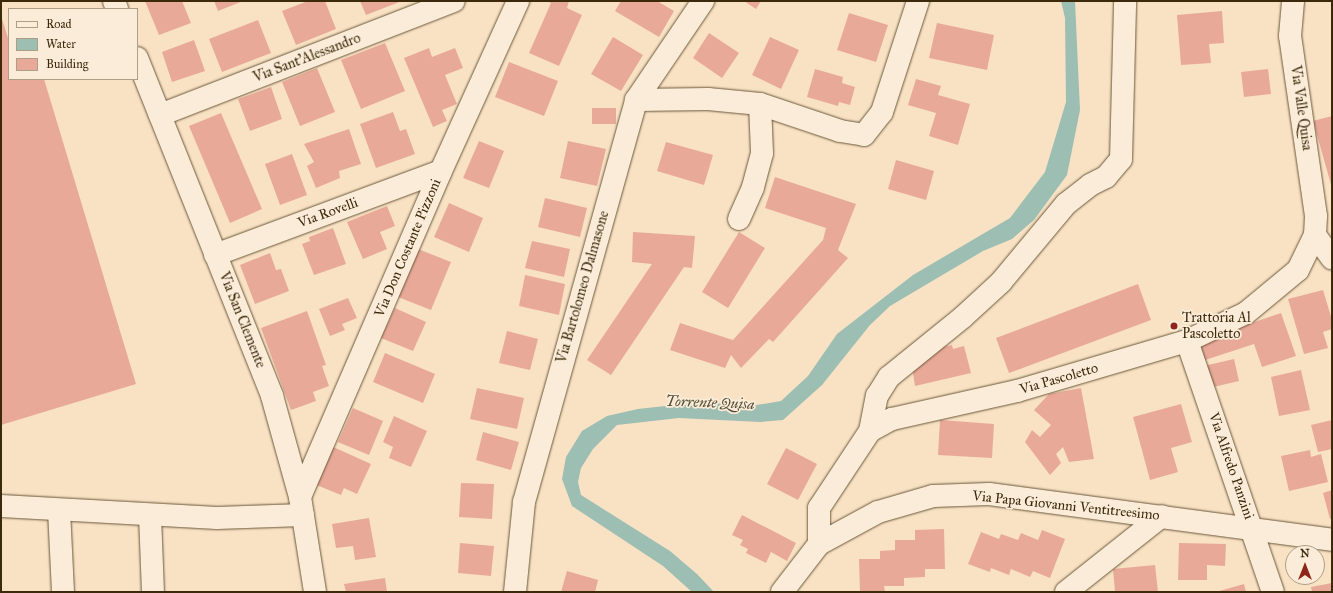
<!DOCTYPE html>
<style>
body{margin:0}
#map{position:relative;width:1333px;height:593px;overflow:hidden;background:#f8e2c3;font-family:"IM FELL Great Primer",serif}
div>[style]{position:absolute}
.water>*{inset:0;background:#9dbeb3}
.building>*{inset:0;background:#e9a998}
.roads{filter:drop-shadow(0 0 1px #6b573a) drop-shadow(0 0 1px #6b573a)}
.minor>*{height:22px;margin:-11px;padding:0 11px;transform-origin:11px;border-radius:11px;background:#faecd8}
.dots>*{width:11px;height:11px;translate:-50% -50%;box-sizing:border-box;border:2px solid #faecd8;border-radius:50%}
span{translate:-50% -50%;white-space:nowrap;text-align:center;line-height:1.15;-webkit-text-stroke:3.5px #faecd8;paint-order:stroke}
.street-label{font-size:14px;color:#3c290c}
.poi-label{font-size:14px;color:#3c290c}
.left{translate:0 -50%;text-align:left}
.water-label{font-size:15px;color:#544e36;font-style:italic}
.frame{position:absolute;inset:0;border:2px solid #3c290c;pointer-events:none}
.legend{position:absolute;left:8px;top:8px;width:130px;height:72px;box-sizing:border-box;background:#faecd8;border:1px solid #ae9e86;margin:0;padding:5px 7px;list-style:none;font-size:12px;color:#3c290c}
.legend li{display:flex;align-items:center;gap:8px;height:20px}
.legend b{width:20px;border:1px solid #ae9e86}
.north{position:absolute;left:1285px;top:545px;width:40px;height:40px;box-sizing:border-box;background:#faecd8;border:1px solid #ae9e86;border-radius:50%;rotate:0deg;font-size:11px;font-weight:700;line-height:16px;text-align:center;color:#3c290c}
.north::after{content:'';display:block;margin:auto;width:14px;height:18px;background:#8f2418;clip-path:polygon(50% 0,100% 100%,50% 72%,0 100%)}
</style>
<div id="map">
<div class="water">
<i style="clip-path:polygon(1061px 1px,1075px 1px,1080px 110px,1067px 175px,1034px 220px,1012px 239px,983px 251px,890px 306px,870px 325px,822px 385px,783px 420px,760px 422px,679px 418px,617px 425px,593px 449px,581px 468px,578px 482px,581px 495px,670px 551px,697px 574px,714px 592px,692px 592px,663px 566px,572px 506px,562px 479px,566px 457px,582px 431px,607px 416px,638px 409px,701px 402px,742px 405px,745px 407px,781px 401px,808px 376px,837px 334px,913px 275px,1010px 218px,1045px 172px,1066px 102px,1065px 18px)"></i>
</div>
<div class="building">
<i style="clip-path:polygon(145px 1px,182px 1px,191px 23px,159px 35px)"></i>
<i style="clip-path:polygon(214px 1px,243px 1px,218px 11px)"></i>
<i style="clip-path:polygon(308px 1px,325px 1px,336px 29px,296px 45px,282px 11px)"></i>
<i style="clip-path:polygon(360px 1px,402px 1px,366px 15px)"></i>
<i style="clip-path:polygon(547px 1px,569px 1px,567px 8px,582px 15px,559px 66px,529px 53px,551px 3px)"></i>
<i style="clip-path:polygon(621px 1px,657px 1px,674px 11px,659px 37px,615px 11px)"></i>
<i style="clip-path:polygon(744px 1px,761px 1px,756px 9px)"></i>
<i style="clip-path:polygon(1222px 11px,1224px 43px,1209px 44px,1211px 63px,1181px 65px,1177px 15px)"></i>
<i style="clip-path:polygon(849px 13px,888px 25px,876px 62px,837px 50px)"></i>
<i style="clip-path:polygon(1px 16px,9px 41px,9px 79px,44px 79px,136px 384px,1px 425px)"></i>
<i style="clip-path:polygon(258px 20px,271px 53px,222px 72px,209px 39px)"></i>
<i style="clip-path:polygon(937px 23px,994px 35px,987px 70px,929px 58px)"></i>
<i style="clip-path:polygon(709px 33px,739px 53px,722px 78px,693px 58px)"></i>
<i style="clip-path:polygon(613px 37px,643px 55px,621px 91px,591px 74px)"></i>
<i style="clip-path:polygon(770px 37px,799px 50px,781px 89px,752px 75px)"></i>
<i style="clip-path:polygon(194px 40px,205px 71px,172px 82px,162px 52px)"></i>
<i style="clip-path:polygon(385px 43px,405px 91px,361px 109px,341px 60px)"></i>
<i style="clip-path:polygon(429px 48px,432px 57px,455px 48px,463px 68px,445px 75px,457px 104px,442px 110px,447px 121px,433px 127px,404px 58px)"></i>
<i style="clip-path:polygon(509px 62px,558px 81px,544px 116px,495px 97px)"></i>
<i style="clip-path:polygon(317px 68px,335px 112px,300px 126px,282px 82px)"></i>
<i style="clip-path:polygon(815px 69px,843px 77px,842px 83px,855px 87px,850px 105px,839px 102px,838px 106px,807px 97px)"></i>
<i style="clip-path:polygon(1268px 69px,1271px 94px,1244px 97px,1241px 72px)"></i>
<i style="clip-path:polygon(916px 79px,941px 86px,938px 95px,970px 104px,958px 145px,929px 136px,936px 113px,908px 105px)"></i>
<i style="clip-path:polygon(271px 87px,282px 119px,250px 131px,238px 99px)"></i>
<i style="clip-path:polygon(592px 108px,616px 108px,616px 124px,592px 124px)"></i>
<i style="clip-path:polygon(393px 112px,400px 131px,406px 129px,415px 154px,376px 168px,360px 124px)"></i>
<i style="clip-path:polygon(221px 113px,262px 209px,230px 223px,189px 126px)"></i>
<i style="clip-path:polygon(1332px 116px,1332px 188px,1313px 121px)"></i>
<i style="clip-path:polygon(349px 129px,361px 164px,339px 171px,340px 178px,316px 188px,307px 166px,314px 162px,304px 144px)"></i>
<i style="clip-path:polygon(479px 141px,504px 151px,489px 188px,463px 178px)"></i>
<i style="clip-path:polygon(568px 141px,606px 149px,597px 186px,560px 178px)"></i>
<i style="clip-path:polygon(666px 142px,713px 155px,704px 185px,657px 171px)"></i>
<i style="clip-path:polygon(292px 154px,307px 195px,280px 205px,265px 164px)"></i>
<i style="clip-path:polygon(896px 160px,934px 171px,926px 200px,888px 189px)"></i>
<i style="clip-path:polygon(775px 177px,856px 204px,838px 250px,848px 258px,773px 342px,769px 339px,741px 368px,731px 355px,725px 368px,670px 350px,680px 323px,733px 340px,823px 240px,826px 228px,765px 208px)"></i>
<i style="clip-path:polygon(545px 198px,587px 208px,580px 237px,538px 227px)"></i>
<i style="clip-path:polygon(449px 203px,483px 218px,469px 252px,434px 237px)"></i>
<i style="clip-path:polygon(387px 206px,395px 226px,380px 232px,387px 249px,363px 259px,347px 222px)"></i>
<i style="clip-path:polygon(333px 228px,346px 264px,314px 275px,302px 244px,310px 241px,309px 237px)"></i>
<i style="clip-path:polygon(633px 232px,695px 236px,692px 268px,684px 267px,611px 375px,587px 360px,652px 264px,632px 262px)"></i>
<i style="clip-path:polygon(739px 232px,765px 248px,728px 308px,702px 292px)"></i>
<i style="clip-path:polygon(532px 241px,570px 249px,564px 277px,525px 268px)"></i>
<i style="clip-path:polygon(418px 249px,451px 262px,431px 310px,398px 297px)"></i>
<i style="clip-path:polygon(270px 253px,276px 270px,281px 269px,289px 291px,255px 304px,240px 265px)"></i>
<i style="clip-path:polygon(525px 275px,565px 284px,559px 315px,519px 306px)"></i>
<i style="clip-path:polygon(1138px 284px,1151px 320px,1009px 373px,996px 338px)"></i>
<i style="clip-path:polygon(1323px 290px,1332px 320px,1332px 329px,1323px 332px,1328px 348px,1304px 354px,1288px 299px)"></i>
<i style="clip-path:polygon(348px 298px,357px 318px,342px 324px,345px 330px,330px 336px,319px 309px)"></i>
<i style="clip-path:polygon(395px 308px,426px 322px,413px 351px,381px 338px)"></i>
<i style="clip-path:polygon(307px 311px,326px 365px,322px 366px,329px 386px,313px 392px,316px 401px,291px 410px,261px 328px)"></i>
<i style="clip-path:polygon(1281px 313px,1296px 356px,1262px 367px,1254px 344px,1199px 362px,1193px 343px)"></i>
<i style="clip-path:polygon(507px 331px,538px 339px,530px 370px,499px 363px)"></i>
<i style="clip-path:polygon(952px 345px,953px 349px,964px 346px,971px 373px,915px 386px,911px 360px,925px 351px)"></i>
<i style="clip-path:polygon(385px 353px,435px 374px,423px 403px,373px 382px)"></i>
<i style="clip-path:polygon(1234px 359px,1239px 381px,1209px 388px,1204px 366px)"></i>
<i style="clip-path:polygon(1301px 370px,1310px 410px,1279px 416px,1271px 377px)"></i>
<i style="clip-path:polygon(477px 388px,524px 398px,517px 429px,470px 419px)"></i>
<i style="clip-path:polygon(1081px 388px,1094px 459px,1069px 462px,1063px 447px,1056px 454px,1061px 463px,1050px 475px,1025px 442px,1032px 430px,1040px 437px,1051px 425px,1034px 410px,1049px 394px)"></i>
<i style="clip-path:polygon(1181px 404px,1192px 442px,1171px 448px,1178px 472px,1150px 480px,1133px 417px)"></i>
<i style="clip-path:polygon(353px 408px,383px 421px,369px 455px,338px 442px)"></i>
<i style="clip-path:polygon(394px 416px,427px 431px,411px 467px,389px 458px,393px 447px,383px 442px)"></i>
<i style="clip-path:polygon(940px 420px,994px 424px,992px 458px,938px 455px)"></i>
<i style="clip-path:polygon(1332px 420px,1332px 449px,1318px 452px,1311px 425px)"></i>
<i style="clip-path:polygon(483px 432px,519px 442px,511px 470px,476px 460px)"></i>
<i style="clip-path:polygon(331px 446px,371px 464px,357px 494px,344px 488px,341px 495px,314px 484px)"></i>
<i style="clip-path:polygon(786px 448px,817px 464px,798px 500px,767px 484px)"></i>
<i style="clip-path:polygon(1310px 450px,1311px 457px,1321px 454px,1328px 482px,1289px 491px,1281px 456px)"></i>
<i style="clip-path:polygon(461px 483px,494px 484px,492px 519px,459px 517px)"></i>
<i style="clip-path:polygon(1332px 490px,1332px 519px,1330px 519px,1323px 493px)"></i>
<i style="clip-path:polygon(742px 515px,796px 543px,787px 561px,771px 552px,766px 563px,746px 553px,748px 549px,740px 545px,743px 540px,732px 535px)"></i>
<i style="clip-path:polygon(369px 518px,376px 557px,355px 560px,353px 546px,336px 548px,332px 524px)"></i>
<i style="clip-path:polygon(944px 529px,945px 569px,925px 569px,925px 577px,904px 578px,904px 586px,884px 586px,885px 592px,860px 592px,859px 559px,880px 559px,880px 551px,895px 550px,895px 540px,915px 540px,915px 530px)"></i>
<i style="clip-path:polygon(1042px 530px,1065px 539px,1050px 578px,1033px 571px,1030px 577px,1011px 569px,1009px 575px,991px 568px,990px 572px,968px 564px,981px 532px,999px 539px,1001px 534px,1018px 540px,1021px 533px,1038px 540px)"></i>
<i style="clip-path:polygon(460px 543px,494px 546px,491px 576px,458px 573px)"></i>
<i style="clip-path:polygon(1179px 543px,1226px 544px,1225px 566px,1207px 565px,1207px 580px,1178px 580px)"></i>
<i style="clip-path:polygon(1155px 565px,1158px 592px,1115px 592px,1113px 569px)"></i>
<i style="clip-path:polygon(567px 571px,598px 580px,595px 592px,561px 592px)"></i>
<i style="clip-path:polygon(385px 578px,387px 592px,346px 592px,344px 584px)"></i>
<i style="clip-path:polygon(1332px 583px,1332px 592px,1312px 592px,1311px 587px)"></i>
<i style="clip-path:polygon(1244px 584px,1246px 592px,1216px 592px)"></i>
</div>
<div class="roads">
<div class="minor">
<i style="left:114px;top:1px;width:9px;rotate:69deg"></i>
<i style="left:137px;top:58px;width:364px;rotate:68.2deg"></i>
<i style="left:272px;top:396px;width:105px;rotate:74.5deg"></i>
<i style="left:300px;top:497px;width:96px;rotate:81deg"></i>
<i style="left:636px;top:100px;width:72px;rotate:-0.8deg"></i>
<i style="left:708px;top:99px;width:52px;rotate:5.5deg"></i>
<i style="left:760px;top:104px;width:84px;rotate:18.6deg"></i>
<i style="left:840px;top:131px;width:24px;rotate:9deg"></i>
<i style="left:864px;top:135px;width:29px;rotate:-52deg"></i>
<i style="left:882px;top:112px;width:117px;rotate:-72deg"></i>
<i style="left:160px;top:115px;width:315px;rotate:-21.2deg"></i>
<i style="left:739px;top:219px;width:35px;rotate:-66deg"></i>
<i style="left:753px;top:187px;width:35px;rotate:-75deg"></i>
<i style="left:762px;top:153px;width:49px;rotate:-92.3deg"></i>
<i style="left:1315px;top:235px;width:29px;rotate:54deg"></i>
<i style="left:215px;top:255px;width:241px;rotate:-20.4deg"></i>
<i style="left:1187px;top:341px;width:265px;rotate:71.1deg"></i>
<i style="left:870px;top:431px;width:36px;rotate:-79deg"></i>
<i style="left:877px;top:396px;width:22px;rotate:-58deg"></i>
<i style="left:889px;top:377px;width:95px;rotate:-39deg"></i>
<i style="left:963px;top:317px;width:52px;rotate:-42.6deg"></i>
<i style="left:1001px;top:282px;width:102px;rotate:-50.2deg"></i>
<i style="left:1066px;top:204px;width:31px;rotate:-38deg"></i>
<i style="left:1090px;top:185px;width:18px;rotate:-27deg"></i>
<i style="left:1106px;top:177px;width:23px;rotate:-50deg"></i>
<i style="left:1121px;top:159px;width:158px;rotate:-88.5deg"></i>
<i style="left:300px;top:497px;width:355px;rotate:-66.6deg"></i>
<i style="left:441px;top:171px;width:187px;rotate:-65.6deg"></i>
<i style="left:1px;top:506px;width:216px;rotate:3.2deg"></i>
<i style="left:217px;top:518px;width:86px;rotate:-2deg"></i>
<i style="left:59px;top:510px;width:82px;rotate:87.2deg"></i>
<i style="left:150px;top:515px;width:77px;rotate:87.8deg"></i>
<i style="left:819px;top:544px;width:36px;rotate:-90deg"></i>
<i style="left:819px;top:508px;width:92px;rotate:-56.5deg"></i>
<i style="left:870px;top:431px;width:25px;rotate:-29deg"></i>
<i style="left:892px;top:419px;width:128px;rotate:-12.6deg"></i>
<i style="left:1017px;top:391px;width:177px;rotate:-16.4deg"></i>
<i style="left:1187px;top:341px;width:65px;rotate:-25.4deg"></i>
<i style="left:1246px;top:313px;width:67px;rotate:-39.6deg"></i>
<i style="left:1298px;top:270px;width:39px;rotate:-64deg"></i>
<i style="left:1315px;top:235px;width:19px;rotate:-87deg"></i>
<i style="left:1316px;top:216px;width:182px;rotate:-98.2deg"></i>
<i style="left:1290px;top:36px;width:35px;rotate:-85deg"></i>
<i style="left:515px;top:592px;width:90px;rotate:-84.3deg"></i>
<i style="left:524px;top:502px;width:417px;rotate:-74.4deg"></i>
<i style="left:636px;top:100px;width:120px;rotate:-55.9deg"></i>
<i style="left:782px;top:592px;width:61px;rotate:-52.4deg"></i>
<i style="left:819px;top:544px;width:67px;rotate:-28.5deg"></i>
<i style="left:878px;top:512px;width:57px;rotate:-16.2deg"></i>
<i style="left:933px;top:496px;width:56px;rotate:-2deg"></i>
<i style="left:989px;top:494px;width:346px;rotate:7.6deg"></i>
<i style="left:1066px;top:592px;width:122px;rotate:-38.4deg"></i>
</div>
</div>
<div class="dots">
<i style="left:1174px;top:326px;background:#8f2418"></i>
</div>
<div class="street-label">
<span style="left:307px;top:58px;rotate:-21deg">Via Sant'Alessandro</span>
<span style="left:1301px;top:108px;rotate:82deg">Via Valle Quisa</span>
<span style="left:328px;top:213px;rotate:-20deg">Via Rovelli</span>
<span style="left:408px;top:248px;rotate:-67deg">Via Don Costante Pizzoni</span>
<span style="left:583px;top:287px;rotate:-74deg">Via Bartolomeo Dalmasone</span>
<span style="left:242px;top:320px;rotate:68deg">Via San Clemente</span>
<span style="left:1059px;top:379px;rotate:-16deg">Via Pascoletto</span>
<span style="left:1231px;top:466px;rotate:71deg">Via Alfredo Panzini</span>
<span style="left:1066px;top:506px;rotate:6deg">Via Papa Giovanni Ventitreesimo</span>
</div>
<div class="poi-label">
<span class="left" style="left:1182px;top:326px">Trattoria Al<br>Pascoletto</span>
</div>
<div class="water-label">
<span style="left:710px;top:403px;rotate:2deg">Torrente Quisa</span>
</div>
<div class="frame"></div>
<ul class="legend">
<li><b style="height:5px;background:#faecd8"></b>Road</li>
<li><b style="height:11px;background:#9dbeb3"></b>Water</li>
<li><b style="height:11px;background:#e9a998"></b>Building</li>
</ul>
<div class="north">N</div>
</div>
